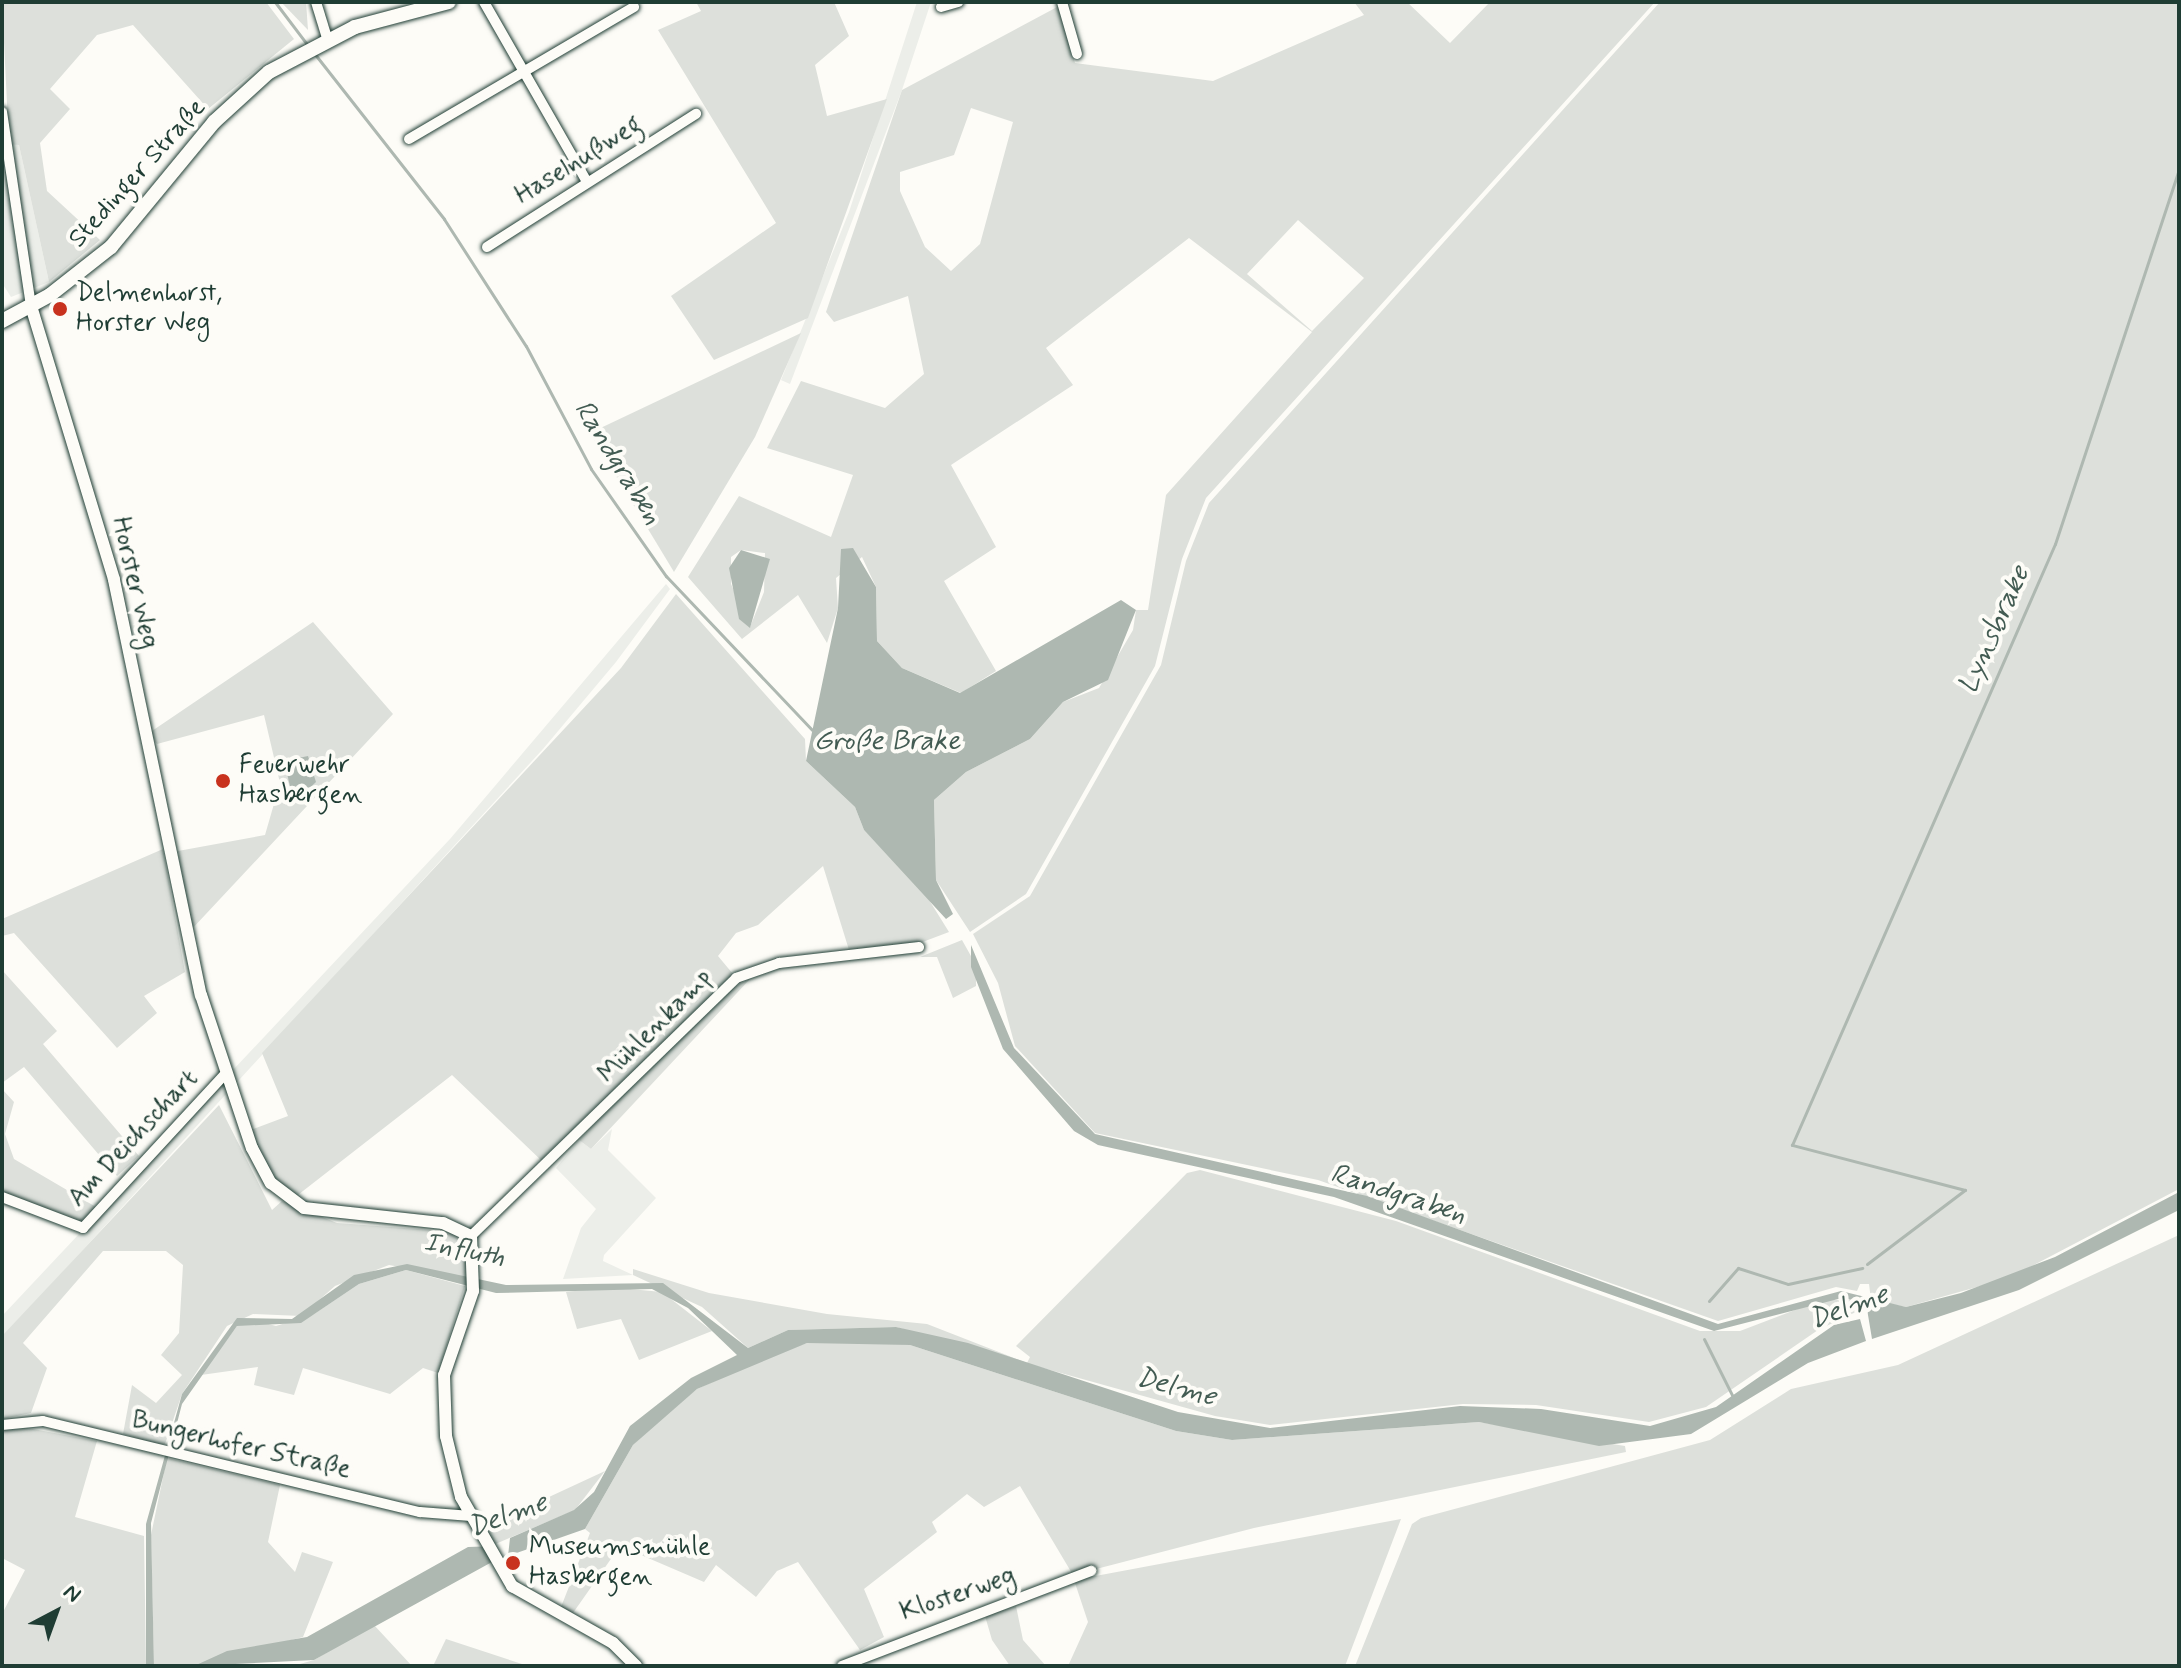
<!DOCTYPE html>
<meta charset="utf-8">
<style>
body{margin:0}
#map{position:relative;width:2181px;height:1668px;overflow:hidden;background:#fdfcf7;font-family:Mynerve,sans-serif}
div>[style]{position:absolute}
.built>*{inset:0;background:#eceee9}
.green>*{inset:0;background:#dde0db}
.water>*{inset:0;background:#aeb8b1}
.stream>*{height:3px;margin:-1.5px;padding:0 1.5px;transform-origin:1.5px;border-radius:1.5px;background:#aeb8b1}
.roads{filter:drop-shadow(0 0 2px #1f3d34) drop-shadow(0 0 2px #1f3d34)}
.minor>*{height:10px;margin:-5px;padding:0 5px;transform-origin:5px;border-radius:5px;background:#fdfcf7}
.tertiary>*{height:12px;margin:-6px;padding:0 6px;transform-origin:6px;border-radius:6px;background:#fdfcf7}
.secondary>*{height:14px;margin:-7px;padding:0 7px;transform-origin:7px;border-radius:7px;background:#fdfcf7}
.dots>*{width:22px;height:22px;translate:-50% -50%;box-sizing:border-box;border:4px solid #fdfcf7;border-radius:50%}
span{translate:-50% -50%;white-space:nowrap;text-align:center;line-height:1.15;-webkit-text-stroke:8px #fdfcf7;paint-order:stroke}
.street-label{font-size:26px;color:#1f3d34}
.poi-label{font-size:26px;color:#1f3d34}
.left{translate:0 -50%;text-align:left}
.water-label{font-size:28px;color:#435c53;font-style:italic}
.frame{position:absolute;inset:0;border:4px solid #1f3d34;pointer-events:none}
.north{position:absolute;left:16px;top:1572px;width:80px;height:80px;-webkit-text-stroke:6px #fdfcf7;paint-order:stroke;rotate:41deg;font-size:22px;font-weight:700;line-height:32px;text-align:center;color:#1f3d34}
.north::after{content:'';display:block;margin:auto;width:28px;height:36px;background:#1f3d34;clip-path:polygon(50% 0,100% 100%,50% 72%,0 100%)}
</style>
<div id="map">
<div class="built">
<i style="clip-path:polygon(917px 2px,931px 2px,902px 90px,790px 384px,781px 380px,849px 212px)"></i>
<i style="clip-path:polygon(2px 108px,19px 145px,49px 282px,11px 297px,2px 283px)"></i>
<i style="clip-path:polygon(666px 584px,670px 589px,616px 662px,543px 749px,2px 1338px,2px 1316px,450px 839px)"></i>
<i style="clip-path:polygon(612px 1129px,608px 1150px,656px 1198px,604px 1255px,603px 1261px,633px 1275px,563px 1279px,581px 1228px,596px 1209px,556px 1168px,579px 1140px,591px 1149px)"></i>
</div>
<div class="green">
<i style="clip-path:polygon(2px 2px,266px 2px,294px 39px,208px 109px,133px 25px,97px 35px,50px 89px,70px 109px,40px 143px,47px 191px,100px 240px,49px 282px,19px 145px,9px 144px)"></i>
<i style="clip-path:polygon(281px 2px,306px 2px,308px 30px)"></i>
<i style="clip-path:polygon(696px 2px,834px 2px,849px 36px,815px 65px,827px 116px,887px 99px,808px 318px,714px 360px,671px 296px,776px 223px,658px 30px,701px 11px)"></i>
<i style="clip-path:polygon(evenodd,1354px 2px,1407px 2px,1450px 43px,1490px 2px,1655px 2px,1206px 498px,1182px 559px,1155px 666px,1026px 894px,970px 932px,936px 880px,934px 800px,966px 772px,1030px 739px,1063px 702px,1099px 688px,1133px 630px,1136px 610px,1148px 610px,1166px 495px,1312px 332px,1189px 238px,1046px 348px,1073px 385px,951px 465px,996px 547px,944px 581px,996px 671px,961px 693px,902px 668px,877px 641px,876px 587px,862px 557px,836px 578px,838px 608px,827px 643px,798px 595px,742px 639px,688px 577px,739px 496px,831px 537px,853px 475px,767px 448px,801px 381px,885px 408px,924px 374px,908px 296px,834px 322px,826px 312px,902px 90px,1059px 6px,1075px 63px,1213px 81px,1364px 15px,1354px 2px,971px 108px,1013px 122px,980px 244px,951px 271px,925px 247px,900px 191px,900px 172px,954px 155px,971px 108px,1354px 2px,1298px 220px,1364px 278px,1312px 331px,1247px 274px,1298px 220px,1354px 2px,741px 550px,765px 553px,764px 592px,750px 627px,731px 584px,731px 557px,741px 550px)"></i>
<i style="clip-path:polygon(1660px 2px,2179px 2px,2179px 1189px,2009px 1278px,1906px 1307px,1871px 1300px,1869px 1284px,1860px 1284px,1857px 1291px,1836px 1287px,1718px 1321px,1318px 1180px,1095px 1133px,1015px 1046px,998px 983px,973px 934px,1030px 896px,1161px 665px,1186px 561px,1209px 503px)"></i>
<i style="clip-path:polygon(801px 333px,755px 437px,674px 572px,590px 433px)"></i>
<i style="clip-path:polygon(676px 594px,805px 739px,806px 761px,855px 807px,864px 830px,926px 895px,949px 932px,920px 943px,849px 950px,823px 866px,758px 925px,736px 933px,718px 956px,733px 974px,544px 1163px,452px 1075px,294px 1198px,268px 1171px,251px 1130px,288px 1116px,262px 1053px,621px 668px)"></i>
<i style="clip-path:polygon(313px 622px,393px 714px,191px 930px,178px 851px,265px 835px,280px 783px,264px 715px,157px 744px,149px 733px)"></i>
<i style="clip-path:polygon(163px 849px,185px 972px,144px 996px,157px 1013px,117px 1048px,14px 933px,2px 936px,2px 919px)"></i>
<i style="clip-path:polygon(962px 940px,976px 965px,976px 986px,953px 998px,937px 957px,920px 957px)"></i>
<i style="clip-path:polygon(2px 970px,57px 1031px,43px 1044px,139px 1156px,117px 1176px,24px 1067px,2px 1083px)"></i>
<i style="clip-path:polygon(751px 978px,591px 1149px,579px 1140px,714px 998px)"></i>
<i style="clip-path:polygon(2px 1089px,14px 1102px,5px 1134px,14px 1159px,96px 1207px,89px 1216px,77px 1222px,2px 1192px)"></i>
<i style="clip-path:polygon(219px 1105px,272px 1210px,282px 1201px,337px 1223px,458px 1232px,466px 1237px,467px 1279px,389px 1265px,335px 1286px,301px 1316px,253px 1314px,227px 1326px,182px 1394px,165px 1444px,157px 1444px,123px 1434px,132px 1385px,156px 1403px,182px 1375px,161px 1355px,179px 1333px,183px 1265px,166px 1251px,103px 1251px,23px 1343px,47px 1368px,31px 1413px,2px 1419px,2px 1336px)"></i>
<i style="clip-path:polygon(1200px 1170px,1396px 1221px,1700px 1331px,1740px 1331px,1821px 1300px,1855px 1300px,1858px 1311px,1818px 1330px,1706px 1407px,1649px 1422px,1536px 1405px,1463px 1404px,1270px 1425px,1215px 1416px,896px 1327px,788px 1330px,748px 1348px,702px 1307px,633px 1275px,633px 1269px,709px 1293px,827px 1314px,927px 1324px,1027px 1363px,1030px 1357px,1016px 1346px,1187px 1173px)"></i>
<i style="clip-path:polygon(2179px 1235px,2179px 1666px,1355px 1666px,1412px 1524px,1421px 1518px,1710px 1440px,1791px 1389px,1898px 1365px)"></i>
<i style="clip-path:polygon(406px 1270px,465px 1286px,438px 1373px,423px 1368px,390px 1394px,303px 1368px,294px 1395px,254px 1385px,258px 1367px,201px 1375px,237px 1326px,253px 1320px,276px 1326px,314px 1314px,359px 1284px)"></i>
<i style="clip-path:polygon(609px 1287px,662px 1292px,712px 1331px,639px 1360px,621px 1319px,577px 1329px,566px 1292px)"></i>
<i style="clip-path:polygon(874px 1341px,910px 1345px,1176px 1431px,1232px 1440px,1479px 1422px,1625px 1446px,1626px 1452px,1254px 1528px,1073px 1575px,1020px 1486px,984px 1507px,967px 1494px,932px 1522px,937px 1532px,864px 1589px,884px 1637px,860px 1650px,798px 1562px,777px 1571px,756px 1597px,716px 1565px,704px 1582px,620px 1546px,573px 1613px,561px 1607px,590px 1533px,585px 1529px,633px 1445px,670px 1410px,697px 1389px,778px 1352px,807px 1343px)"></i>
<i style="clip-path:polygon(17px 1426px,97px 1441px,75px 1517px,144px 1536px,146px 1666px,2px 1666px,2px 1614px,25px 1570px,2px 1558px,2px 1431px)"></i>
<i style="clip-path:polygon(167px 1458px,280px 1485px,268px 1542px,295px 1572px,302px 1552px,333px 1562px,303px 1637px,194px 1666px,154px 1666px,151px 1535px)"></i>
<i style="clip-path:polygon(605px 1471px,575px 1510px,493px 1545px,484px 1527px)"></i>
<i style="clip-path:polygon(1401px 1519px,1345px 1666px,1068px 1666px,1088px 1622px,1074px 1580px)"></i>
<i style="clip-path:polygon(1016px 1606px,1023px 1640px,1046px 1666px,1010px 1666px,992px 1640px,985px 1616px)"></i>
<i style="clip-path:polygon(374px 1625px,412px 1666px,293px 1666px,314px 1660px)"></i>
<i style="clip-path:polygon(446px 1639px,522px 1664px,521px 1666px,433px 1666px)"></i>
</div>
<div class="water">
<i style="clip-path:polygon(853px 548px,876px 587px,877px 641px,902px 668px,960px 693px,1121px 600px,1136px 610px,1108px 680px,1063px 702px,1030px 739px,966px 772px,934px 800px,936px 880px,953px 914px,946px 919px,864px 830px,855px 807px,806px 761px,838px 608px,841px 549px)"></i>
<i style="clip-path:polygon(741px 550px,770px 559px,750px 628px,739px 619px,729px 568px)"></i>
<i style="clip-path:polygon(308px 756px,316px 782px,294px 803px,284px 761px)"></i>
<i style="clip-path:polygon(971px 945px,1014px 1048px,1095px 1134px,1367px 1196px,1718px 1324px,1841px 1291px,1906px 1307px,1961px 1293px,2055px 1257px,2179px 1192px,2179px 1210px,2019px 1290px,1872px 1339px,1866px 1303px,1842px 1298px,1714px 1331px,1334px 1197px,1098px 1145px,1074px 1131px,1003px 1049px,971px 967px)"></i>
<i style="clip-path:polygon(407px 1264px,506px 1285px,663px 1283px,748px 1348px,788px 1330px,896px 1327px,968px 1343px,1178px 1412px,1270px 1428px,1460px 1406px,1541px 1409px,1650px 1426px,1716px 1407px,1834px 1325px,1860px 1319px,1866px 1341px,1808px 1363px,1691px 1434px,1599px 1446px,1479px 1422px,1232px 1440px,1176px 1431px,910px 1345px,807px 1343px,697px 1389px,633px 1445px,585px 1529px,508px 1556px,510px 1538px,574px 1510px,594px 1492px,630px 1426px,691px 1378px,737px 1355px,688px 1308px,652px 1289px,496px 1293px,406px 1270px,359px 1284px,301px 1323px,237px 1326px,182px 1404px,151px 1523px,154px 1666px,146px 1666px,146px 1524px,182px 1394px,237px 1318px,292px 1319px,354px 1275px)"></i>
<i style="clip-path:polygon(496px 1546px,501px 1557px,314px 1660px,194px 1666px,227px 1651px,307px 1637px,468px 1547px)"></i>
</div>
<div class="stream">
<i style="left:275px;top:2px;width:56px;rotate:52.9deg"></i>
<i style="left:314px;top:53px;width:211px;rotate:51.9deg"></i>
<i style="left:444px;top:219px;width:151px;rotate:57.2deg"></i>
<i style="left:526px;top:346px;width:139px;rotate:62.1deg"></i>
<i style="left:591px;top:469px;width:131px;rotate:55deg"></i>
<i style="left:666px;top:576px;width:212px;rotate:46.5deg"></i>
<i style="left:1867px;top:1264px;width:123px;rotate:-37.1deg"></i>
<i style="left:1965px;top:1190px;width:179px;rotate:-165.4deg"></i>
<i style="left:1792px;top:1145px;width:656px;rotate:-66.37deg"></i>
<i style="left:2055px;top:544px;width:396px;rotate:-71.7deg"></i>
<i style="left:1709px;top:1301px;width:44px;rotate:-48.7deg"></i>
<i style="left:1738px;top:1268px;width:52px;rotate:17.7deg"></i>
<i style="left:1788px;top:1284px;width:76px;rotate:-12.2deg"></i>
<i style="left:1704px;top:1339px;width:65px;rotate:63.4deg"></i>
</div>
<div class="roads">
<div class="minor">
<i style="left:316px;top:2px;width:39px;rotate:73deg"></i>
<i style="left:484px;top:2px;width:207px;rotate:60.2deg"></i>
<i style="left:1062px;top:2px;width:54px;rotate:73.9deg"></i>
<i style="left:941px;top:7px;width:18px;rotate:-16deg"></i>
<i style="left:2px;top:112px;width:196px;rotate:81.5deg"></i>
<i style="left:409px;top:139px;width:261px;rotate:-30.4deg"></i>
<i style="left:487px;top:247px;width:248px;rotate:-32.5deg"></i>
<i style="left:2px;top:1197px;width:87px;rotate:20.9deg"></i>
<i style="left:83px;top:1228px;width:209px;rotate:-47.3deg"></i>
<i style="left:471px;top:1236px;width:370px;rotate:-44.2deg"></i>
<i style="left:736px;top:978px;width:46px;rotate:-19.2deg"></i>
<i style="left:779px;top:963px;width:141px;rotate:-6.5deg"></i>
<i style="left:2px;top:1425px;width:41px;rotate:-5.6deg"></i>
<i style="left:43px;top:1421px;width:388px;rotate:13.6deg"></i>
<i style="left:420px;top:1512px;width:51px;rotate:4.5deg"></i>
<i style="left:842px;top:1666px;width:267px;rotate:-20.9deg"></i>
</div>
<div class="tertiary">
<i style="left:31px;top:306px;width:286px;rotate:73.1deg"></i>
<i style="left:114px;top:580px;width:424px;rotate:78.2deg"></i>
<i style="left:201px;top:995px;width:161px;rotate:71.6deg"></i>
<i style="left:252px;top:1148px;width:40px;rotate:62deg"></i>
<i style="left:271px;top:1183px;width:41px;rotate:37.1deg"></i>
<i style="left:304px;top:1208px;width:140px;rotate:6.2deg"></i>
<i style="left:443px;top:1223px;width:31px;rotate:25deg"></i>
<i style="left:471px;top:1236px;width:55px;rotate:87.9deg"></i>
<i style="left:473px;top:1291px;width:89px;rotate:109deg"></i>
<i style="left:444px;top:1375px;width:61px;rotate:88.1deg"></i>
<i style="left:446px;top:1436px;width:63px;rotate:76.2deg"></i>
<i style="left:461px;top:1497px;width:103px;rotate:60.2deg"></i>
<i style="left:512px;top:1586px;width:116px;rotate:29.4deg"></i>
<i style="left:613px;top:1643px;width:33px;rotate:45deg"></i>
</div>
<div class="secondary">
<i style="left:2px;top:321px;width:55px;rotate:-28.4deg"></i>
<i style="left:50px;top:295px;width:78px;rotate:-38.2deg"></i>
<i style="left:111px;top:247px;width:162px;rotate:-50.5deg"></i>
<i style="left:214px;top:122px;width:74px;rotate:-42.3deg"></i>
<i style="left:269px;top:72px;width:97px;rotate:-27.6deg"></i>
<i style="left:355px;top:27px;width:97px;rotate:-14.9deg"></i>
</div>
</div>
<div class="dots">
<i style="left:60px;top:309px;background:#c8321e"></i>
<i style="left:223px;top:781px;background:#c8321e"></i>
<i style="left:513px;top:1563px;background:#c8321e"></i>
</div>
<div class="street-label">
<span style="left:579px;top:161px;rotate:-32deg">Haselnußweg</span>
<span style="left:138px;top:174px;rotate:-48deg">Stedinger Straße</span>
<span style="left:134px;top:583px;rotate:77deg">Horster Weg</span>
<span style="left:656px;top:1027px;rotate:-45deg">Mühlenkamp</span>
<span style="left:134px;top:1139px;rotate:-47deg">Am Deichschart</span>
<span style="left:241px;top:1446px;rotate:13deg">Bungerhofer Straße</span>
<span style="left:958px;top:1595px;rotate:-19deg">Klosterweg</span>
</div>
<div class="poi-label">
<span class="left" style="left:76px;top:309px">Delmenhorst,<br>Horster Weg</span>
<span class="left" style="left:239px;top:781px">Feuerwehr<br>Hasbergen</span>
<span class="left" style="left:529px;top:1563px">Museumsmühle<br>Hasbergen</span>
</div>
<div class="water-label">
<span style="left:617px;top:463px;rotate:58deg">Randgraben</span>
<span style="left:1995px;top:630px;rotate:-66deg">Lynsbrake</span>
<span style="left:887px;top:742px">Große Brake</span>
<span style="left:1398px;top:1195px;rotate:18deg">Randgraben</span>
<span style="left:464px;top:1251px;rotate:12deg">Influth</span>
<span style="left:1849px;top:1308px;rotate:-20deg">Delme</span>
<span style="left:1176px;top:1388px;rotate:15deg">Delme</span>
<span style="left:508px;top:1516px;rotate:-20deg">Delme</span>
</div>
<div class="frame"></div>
<div class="north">N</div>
</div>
